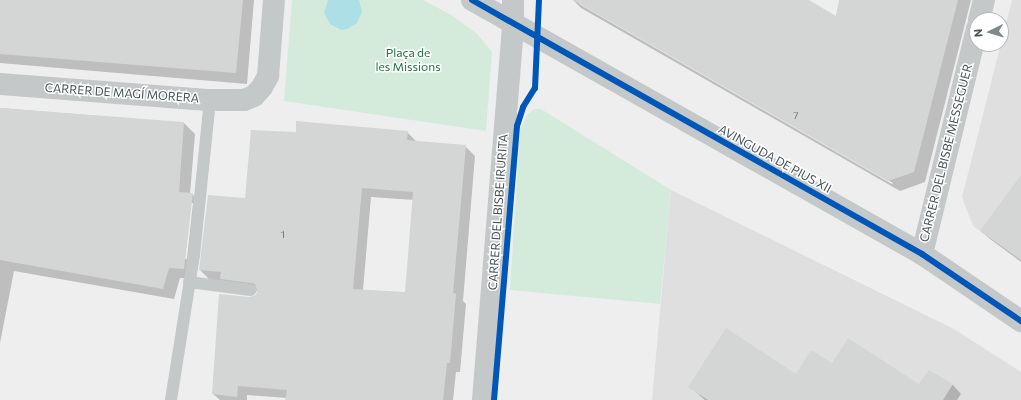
<!DOCTYPE html>
<meta charset="utf-8">
<style>
body{margin:0}
#map{position:relative;width:1021px;height:400px;overflow:hidden;background:#eee;font-family:Commissioner,sans-serif}
div>[style]{position:absolute}
.education>*{inset:0;background:#e0dfdf}
.green>*{inset:0;background:#d4ebdb}
.water>*{inset:0;background:#ace0e6}
.shadow>*{inset:0;background:#0003}
.building>*{inset:0;background:#d4d6d6}
.lane>*{height:12px;margin:-6px;padding:0 6px;transform-origin:6px;border-radius:6px;background:#c5c8c9}
.street>*{height:22px;margin:-11px;padding:0 11px;transform-origin:11px;border-radius:11px;background:#c5c8c9}
.cycleway>*{height:6px;margin:-3px;padding:0 3px;transform-origin:3px;border-radius:3px;background:#0057b8}
span{translate:-50% -50%;white-space:nowrap;text-align:center;line-height:1.15;-webkit-text-stroke:3px #fff;paint-order:stroke}
.number-label{font-size:10px;color:#6c7479}
.number-label span{-webkit-text-stroke-width:0}
.park-label{font-size:12px;color:#207140}
.street-label{font-size:12px;color:#475258}
.north{position:absolute;left:969px;top:12px;width:40px;height:40px;box-sizing:border-box;background:#fff;border:1px solid #b5babc;border-radius:50%;rotate:265deg;font-size:11px;font-weight:700;line-height:16px;text-align:center;color:#475258}
.north::after{content:'';display:block;margin:auto;width:14px;height:18px;background:#81898c;clip-path:polygon(50% 0,100% 100%,50% 72%,0 100%)}
</style>
<div id="map">
<div class="education">
<i style="clip-path:polygon(1012px 0,1021px 0,1021px 260px,973px 226px,962px 197px)"></i>
<i style="clip-path:polygon(671px 190px,954px 329px,1021px 372px,1021px 400px,652px 400px)"></i>
</div>
<div class="green">
<i style="clip-path:polygon(292px 0,423px 0,453px 16px,477px 34px,492px 52px,486px 131px,284px 101px)"></i>
<i style="clip-path:polygon(534px 109px,541px 109px,671px 190px,660px 304px,510px 290px,520px 130px,527px 115px)"></i>
</div>
<div class="water">
<i style="clip-path:polygon(328px 0,359px 0,362px 12px,357px 23px,347px 29px,341px 30px,330px 24px,324px 13px)"></i>
</div>
<div class="shadow">
<i style="clip-path:polygon(0 0,254px 0,247px 84px,0 63px)"></i>
<i style="clip-path:polygon(evenodd,573px 0,807px 0,836px 17px,840px 0,971px 0,925px 182px,900px 191px,581px 8px,573px 0,579px 2px,893px 183px,892px 184px,579px 4px,579px 2px)"></i>
<i style="clip-path:polygon(evenodd,0 108px,184px 123px,195px 134px,190px 194px,192px 194px,203px 205px,195px 279px,180px 278px,174px 299px,14px 271px,0 343px,0 108px,191px 203px,193px 203px,187px 259px,185px 259px,191px 203px)"></i>
<i style="clip-path:polygon(evenodd,407px 132px,417px 142px,465px 146px,475px 156px,463px 301px,466px 304px,460px 372px,456px 372px,453px 400px,286px 400px,287px 398px,247px 395px,247px 400px,220px 400px,213px 394px,250px 298px,256px 296px,258px 291px,231px 288px,210px 280px,200px 270px,209px 196px,246px 199px,297px 133px,407px 132px,371px 197px,414px 200px,406px 293px,363px 290px,371px 197px)"></i>
<i style="clip-path:polygon(1021px 177px,1021px 262px,990px 239px,981px 231px)"></i>
<i style="clip-path:polygon(832px 365px,919px 386px,929px 371px,953px 385px,961px 394px,957px 400px,705px 400px,690px 387px,796px 375px)"></i>
</div>
<div class="building">
<i style="clip-path:polygon(0 0,243px 0,236px 73px,0 54px)"></i>
<i style="clip-path:polygon(573px 0,809px 0,836px 16px,839px 0,958px 0,914px 172px,888px 181px)"></i>
<i style="clip-path:polygon(0 108px,184px 122px,179px 192px,193px 193px,184px 269px,169px 268px,163px 289px,0 260px)"></i>
<i style="clip-path:polygon(evenodd,296px 121px,408px 131px,407px 140px,466px 145px,453px 293px,456px 294px,450px 363px,447px 363px,443px 400px,285px 400px,287px 390px,238px 386px,237px 397px,212px 394px,219px 294px,249px 297px,256px 295px,257px 291px,255px 284px,251px 283px,220px 279px,221px 272px,199px 270px,208px 195px,245px 198px,251px 130px,296px 132px,296px 121px,362px 188px,413px 192px,405px 292px,353px 289px,362px 188px)"></i>
<i style="clip-path:polygon(1021px 175px,1021px 260px,980px 231px)"></i>
<i style="clip-path:polygon(726px 328px,796px 374px,811px 350px,832px 363px,848px 338px,919px 384px,929px 370px,953px 384px,943px 400px,708px 400px,688px 387px)"></i>
</div>
<div class="lane">
<i style="left:189px;top:282px;width:62px;rotate:7.5deg"></i>
<i style="left:171px;top:400px;width:147px;rotate:-81deg"></i>
<i style="left:194px;top:255px;width:156px;rotate:-84.1deg"></i>
</div>
<div class="street">
<i style="left:472px;top:0;width:517px;rotate:29.44deg"></i>
<i style="left:922px;top:254px;width:120px;rotate:34.1deg"></i>
<i style="left:979px;top:20px;width:21px;rotate:-76deg"></i>
<i style="left:0;top:84px;width:211px;rotate:4.4deg"></i>
<i style="left:210px;top:100px;width:34px"></i>
<i style="left:244px;top:100px;width:11px;rotate:-22deg"></i>
<i style="left:254px;top:96px;width:12px;rotate:-48deg"></i>
<i style="left:262px;top:87px;width:13px;rotate:-61deg"></i>
<i style="left:268px;top:76px;width:76px;rotate:-85.5deg"></i>
<i style="left:922px;top:254px;width:232px;rotate:-76.3deg"></i>
<i style="left:483px;top:400px;width:377px;rotate:-85.4deg"></i>
<i style="left:513px;top:24px;width:24px;rotate:-90deg"></i>
</div>
<div class="cycleway">
<i style="left:472px;top:0;width:517px;rotate:29.44deg"></i>
<i style="left:922px;top:254px;width:120px;rotate:34.1deg"></i>
<i style="left:494px;top:400px;width:275px;rotate:-85.2deg"></i>
<i style="left:517px;top:126px;width:20px;rotate:-72deg"></i>
<i style="left:523px;top:107px;width:22px;rotate:-58deg"></i>
<i style="left:535px;top:88px;width:88px;rotate:-87.4deg"></i>
</div>
<div class="number-label">
<span style="left:796px;top:116px">7</span>
<span style="left:283px;top:235px">1</span>
</div>
<div class="park-label">
<span style="left:408px;top:60px">Plaça de<br>les Missions</span>
</div>
<div class="street-label">
<span style="left:122px;top:93px;rotate:4deg">CARRER DE MAGÍ MORERA</span>
<span style="left:946px;top:153px;rotate:-76deg">CARRER DEL BISBE MESSEGUER</span>
<span style="left:775px;top:159px;rotate:29deg">AVINGUDA DE PIUS XII</span>
<span style="left:498px;top:212px;rotate:-86deg">CARRER DEL BISBE IRURITA</span>
</div>
<div class="north">N</div>
</div>
